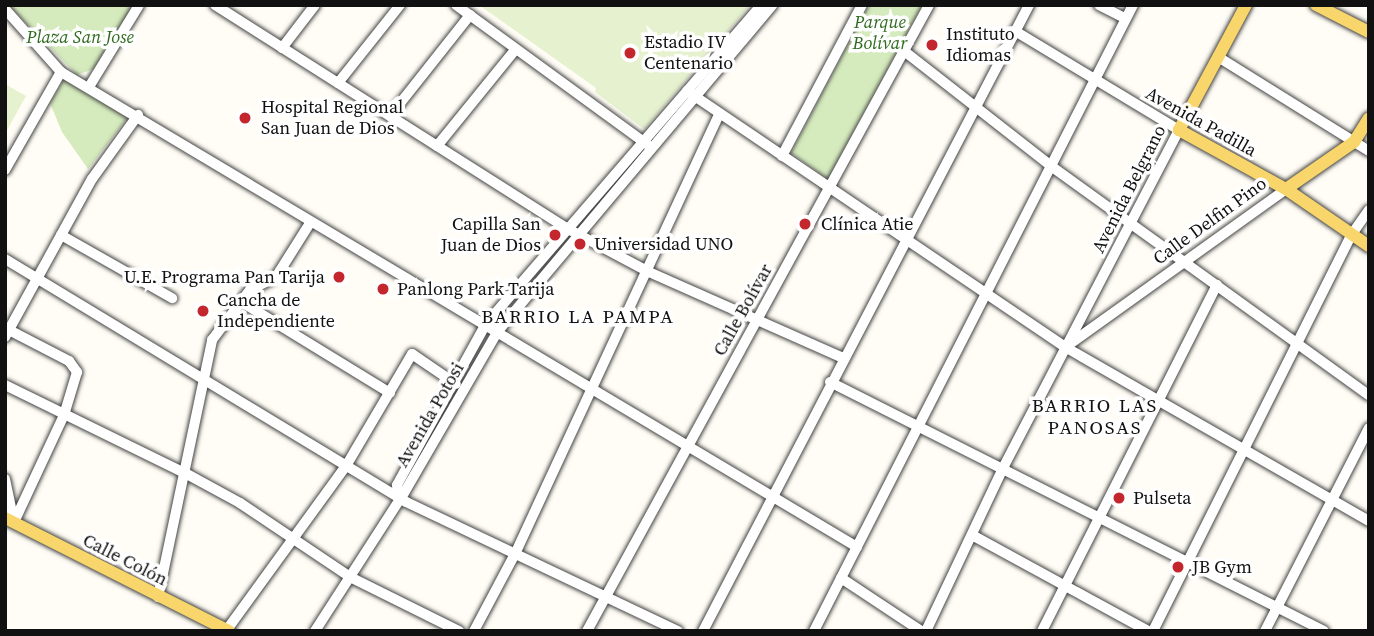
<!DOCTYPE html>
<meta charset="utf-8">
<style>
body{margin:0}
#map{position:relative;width:1374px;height:636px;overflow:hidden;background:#fffdf5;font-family:"Source Serif 4",serif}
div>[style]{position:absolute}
.green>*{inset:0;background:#d5ebbd}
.pitch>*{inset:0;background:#e6f2cf}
.roads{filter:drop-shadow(0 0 2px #444) drop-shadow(0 0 2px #444)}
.minor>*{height:10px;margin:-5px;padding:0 5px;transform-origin:5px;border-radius:5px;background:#fff}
.major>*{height:12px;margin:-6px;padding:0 6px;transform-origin:6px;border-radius:6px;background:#f9d66b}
.dots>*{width:19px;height:19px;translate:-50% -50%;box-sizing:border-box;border:4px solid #fff;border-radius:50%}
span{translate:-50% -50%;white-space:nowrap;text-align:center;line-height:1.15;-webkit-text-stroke:7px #fff;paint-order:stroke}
.park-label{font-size:18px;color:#2f6b1f;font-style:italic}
.poi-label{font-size:18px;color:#111}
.left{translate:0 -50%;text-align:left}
.right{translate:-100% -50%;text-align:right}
.street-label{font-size:18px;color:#111}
.neighbourhood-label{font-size:19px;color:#111;letter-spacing:2px}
.frame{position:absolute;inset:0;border:7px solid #111;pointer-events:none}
</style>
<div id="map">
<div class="green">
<i style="clip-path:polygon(9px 5px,136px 5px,96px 68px,77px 75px)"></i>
<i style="clip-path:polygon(869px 5px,922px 5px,828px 179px,791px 153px)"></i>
<i style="clip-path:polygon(64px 80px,128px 117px,88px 169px,62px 132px,50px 103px)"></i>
</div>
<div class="pitch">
<i style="clip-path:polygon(479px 5px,750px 5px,644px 129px,595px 92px,596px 88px)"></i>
<i style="clip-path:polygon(5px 84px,26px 96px,5px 134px)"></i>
</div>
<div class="roads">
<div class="minor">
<i style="left:215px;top:5px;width:418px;rotate:32.4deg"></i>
<i style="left:568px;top:229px;width:92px;rotate:28deg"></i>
<i style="left:649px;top:272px;width:212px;rotate:23.9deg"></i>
<i style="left:456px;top:5px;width:238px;rotate:36.1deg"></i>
<i style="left:1099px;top:5px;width:30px;rotate:27deg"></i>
<i style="left:5px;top:9px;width:84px;rotate:48.4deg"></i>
<i style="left:61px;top:72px;width:927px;rotate:30.83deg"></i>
<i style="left:282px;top:48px;width:54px;rotate:-52.5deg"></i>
<i style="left:904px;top:51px;width:187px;rotate:38deg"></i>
<i style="left:1051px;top:166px;width:392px;rotate:35.8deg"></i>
<i style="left:1218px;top:57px;width:178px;rotate:31.9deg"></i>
<i style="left:338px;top:83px;width:100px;rotate:-51.5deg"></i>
<i style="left:89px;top:87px;width:96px;rotate:-58.6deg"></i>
<i style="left:687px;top:91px;width:457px;rotate:34.1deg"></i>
<i style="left:1065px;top:347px;width:350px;rotate:29.8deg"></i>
<i style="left:390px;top:116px;width:129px;rotate:-51.6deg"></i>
<i style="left:437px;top:146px;width:124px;rotate:-50.9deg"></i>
<i style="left:782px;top:156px;width:171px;rotate:-62.1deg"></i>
<i style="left:5px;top:170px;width:113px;rotate:-60.3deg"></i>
<i style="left:61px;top:235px;width:128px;rotate:29.6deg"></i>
<i style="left:5px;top:259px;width:469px;rotate:31.2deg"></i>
<i style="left:406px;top:502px;width:301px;rotate:25.4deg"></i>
<i style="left:240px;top:301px;width:176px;rotate:31.5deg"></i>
<i style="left:9px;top:330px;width:68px;rotate:27.3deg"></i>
<i style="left:69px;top:361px;width:14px;rotate:54deg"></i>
<i style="left:77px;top:372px;width:45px;rotate:106.8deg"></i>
<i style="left:64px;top:415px;width:118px;rotate:115deg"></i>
<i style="left:5px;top:337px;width:180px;rotate:-61.2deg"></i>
<i style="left:92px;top:179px;width:79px;rotate:-54.3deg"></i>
<i style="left:1067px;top:346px;width:269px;rotate:-35.6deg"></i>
<i style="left:830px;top:382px;width:553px;rotate:26.75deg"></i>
<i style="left:5px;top:385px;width:200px;rotate:26.1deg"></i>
<i style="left:185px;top:473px;width:63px;rotate:28.6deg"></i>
<i style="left:240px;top:503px;width:133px;rotate:33.9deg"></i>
<i style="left:350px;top:577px;width:122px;rotate:26.4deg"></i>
<i style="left:5px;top:479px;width:44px;rotate:78.2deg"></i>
<i style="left:398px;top:496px;width:11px;rotate:-95deg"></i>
<i style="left:397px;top:485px;width:184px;rotate:-61.1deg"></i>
<i style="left:486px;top:324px;width:421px;rotate:-49.2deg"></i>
<i style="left:972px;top:535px;width:200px;rotate:28.6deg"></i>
<i style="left:841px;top:578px;width:96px;rotate:33.5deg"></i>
<i style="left:158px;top:597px;width:263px;rotate:-78.1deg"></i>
<i style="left:212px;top:340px;width:63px;rotate:-52.8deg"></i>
<i style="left:250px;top:290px;width:29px;rotate:-27deg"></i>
<i style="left:276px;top:277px;width:64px;rotate:-57.8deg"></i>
<i style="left:226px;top:631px;width:204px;rotate:-54deg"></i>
<i style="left:346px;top:466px;width:130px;rotate:-59.5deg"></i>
<i style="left:412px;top:354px;width:53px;rotate:34.3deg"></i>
<i style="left:315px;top:631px;width:164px;rotate:-57.2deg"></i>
<i style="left:404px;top:493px;width:187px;rotate:-59.9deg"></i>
<i style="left:498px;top:331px;width:426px;rotate:-49.9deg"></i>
<i style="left:474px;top:631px;width:87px;rotate:-62deg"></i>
<i style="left:515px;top:554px;width:484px;rotate:-65.1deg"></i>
<i style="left:587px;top:631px;width:713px;rotate:-61.35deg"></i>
<i style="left:703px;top:631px;width:706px;rotate:-62.49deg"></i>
<i style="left:814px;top:631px;width:703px;rotate:-63deg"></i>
<i style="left:926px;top:631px;width:180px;rotate:-64.7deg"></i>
<i style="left:1003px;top:468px;width:381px;rotate:-62.5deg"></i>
<i style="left:1179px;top:130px;width:192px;rotate:-148.9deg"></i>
<i style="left:1042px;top:631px;width:388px;rotate:-63.2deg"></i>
<i style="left:1153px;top:631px;width:444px;rotate:-63.4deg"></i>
<i style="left:1352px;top:234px;width:29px;rotate:-55deg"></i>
<i style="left:1265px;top:631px;width:228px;rotate:-62.9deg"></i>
</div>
<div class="major">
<i style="left:1246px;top:5px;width:142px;rotate:118.2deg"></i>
<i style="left:1179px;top:130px;width:122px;rotate:28.9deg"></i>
<i style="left:1286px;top:189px;width:101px;rotate:34.5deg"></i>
<i style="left:1316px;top:5px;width:59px;rotate:27deg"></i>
<i style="left:1286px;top:189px;width:83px;rotate:-34.7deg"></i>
<i style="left:1354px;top:142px;width:28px;rotate:-58deg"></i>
<i style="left:5px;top:518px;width:251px;rotate:26.8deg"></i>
</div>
</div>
<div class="dots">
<i style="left:932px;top:45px;background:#c4262e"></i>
<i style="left:630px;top:53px;background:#c4262e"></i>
<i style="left:245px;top:118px;background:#c4262e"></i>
<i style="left:805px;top:224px;background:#c4262e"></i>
<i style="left:555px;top:235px;background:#c4262e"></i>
<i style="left:580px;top:244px;background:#c4262e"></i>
<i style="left:339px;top:277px;background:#c4262e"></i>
<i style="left:383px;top:289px;background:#c4262e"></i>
<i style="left:203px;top:311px;background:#c4262e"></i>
<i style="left:1119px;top:498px;background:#c4262e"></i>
<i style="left:1178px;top:567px;background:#c4262e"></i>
</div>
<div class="park-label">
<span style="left:880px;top:33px">Parque<br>Bolívar</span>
<span style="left:80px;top:37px">Plaza San Jose</span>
</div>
<div class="poi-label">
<span class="left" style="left:946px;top:45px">Instituto<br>Idiomas</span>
<span class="left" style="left:644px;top:53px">Estadio IV<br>Centenario</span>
<span class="left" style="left:261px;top:118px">Hospital Regional<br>San Juan de Dios</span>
<span class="left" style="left:821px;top:224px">Clínica Atie</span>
<span class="right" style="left:541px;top:235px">Capilla San<br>Juan de Dios</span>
<span class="left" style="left:594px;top:244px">Universidad UNO</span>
<span class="right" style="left:325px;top:277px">U.E. Programa Pan Tarija</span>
<span class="left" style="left:397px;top:289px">Panlong Park Tarija</span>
<span class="left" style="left:217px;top:311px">Cancha de<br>Independiente</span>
<span class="left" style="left:1133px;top:498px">Pulseta</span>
<span class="left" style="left:1192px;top:567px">JB Gym</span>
</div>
<div class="street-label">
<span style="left:1201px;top:122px;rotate:29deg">Avenida Padilla</span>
<span style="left:1129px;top:189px;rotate:-63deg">Avenida Belgrano</span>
<span style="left:1210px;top:221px;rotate:-36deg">Calle Delfin Pino</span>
<span style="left:743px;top:310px;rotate:-61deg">Calle Bolívar</span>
<span style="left:430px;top:415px;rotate:-60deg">Avenida Potosi</span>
<span style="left:125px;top:560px;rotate:27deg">Calle Colón</span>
</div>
<div class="neighbourhood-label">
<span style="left:578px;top:317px">BARRIO LA PAMPA</span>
<span style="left:1095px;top:417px">BARRIO LAS<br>PANOSAS</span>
</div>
<div class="frame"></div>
</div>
